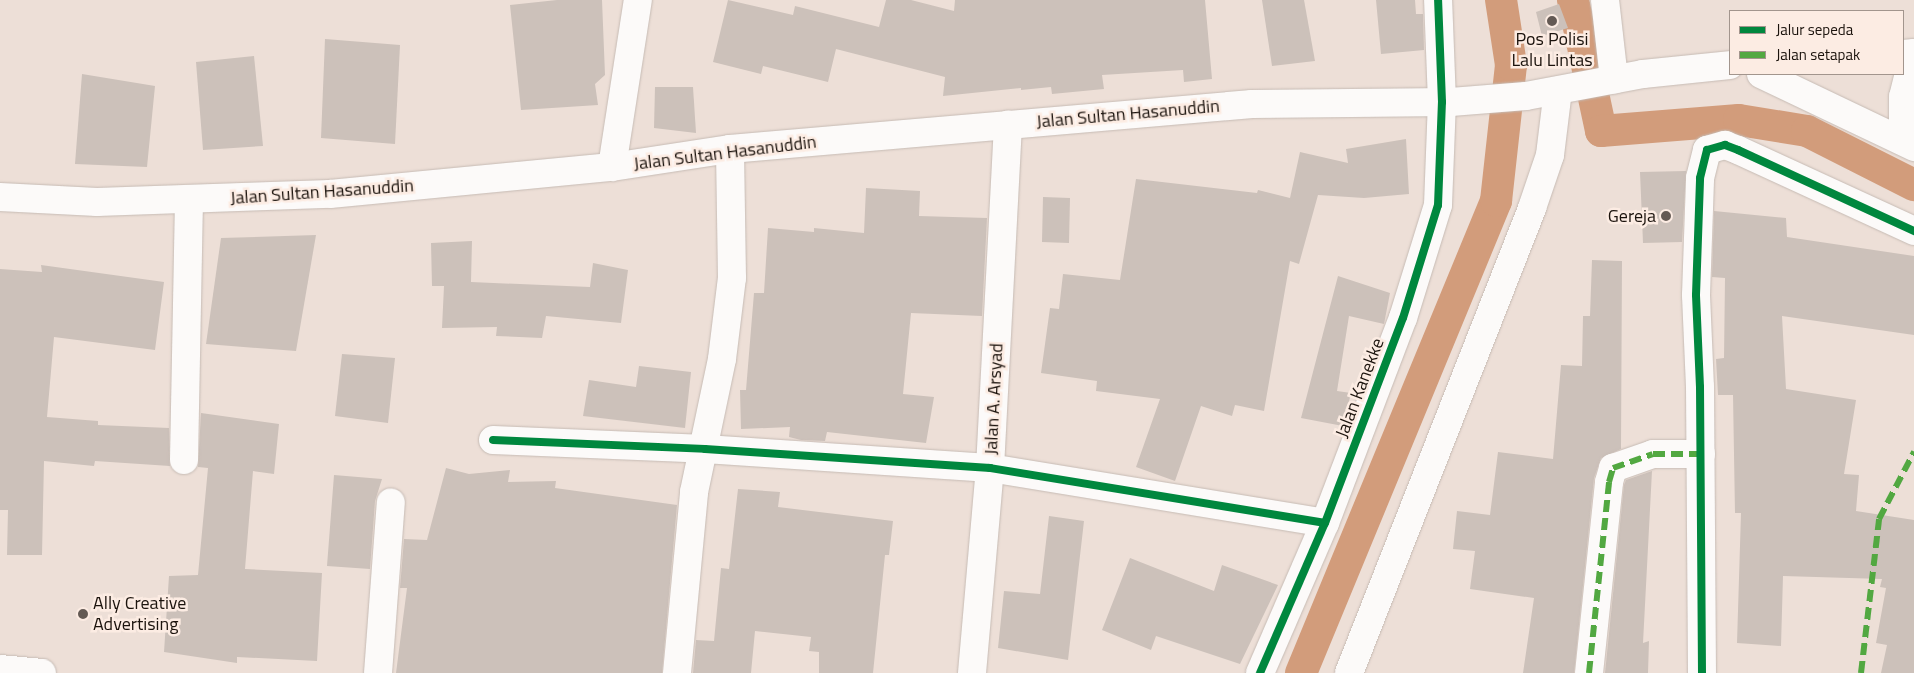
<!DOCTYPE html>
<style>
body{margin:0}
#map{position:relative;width:1914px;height:673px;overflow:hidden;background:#eddfd7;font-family:"Titillium Web",sans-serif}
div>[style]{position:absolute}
.canal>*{height:32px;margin:-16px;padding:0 16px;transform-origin:16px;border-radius:16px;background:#d29c7b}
.building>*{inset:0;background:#ccc1ba}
.roads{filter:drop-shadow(0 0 1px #c6bbb4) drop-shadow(0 0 1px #c6bbb4)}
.street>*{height:28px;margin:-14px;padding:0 14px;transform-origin:14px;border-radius:14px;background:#fcfaf9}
.secondary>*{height:28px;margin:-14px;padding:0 14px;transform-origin:14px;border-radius:14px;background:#fcfaf9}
.highway>*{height:28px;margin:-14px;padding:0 14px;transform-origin:14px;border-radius:14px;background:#fcfaf9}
.quiet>*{height:6px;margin-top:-3px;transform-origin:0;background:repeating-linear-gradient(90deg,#52a841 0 12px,transparent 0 18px)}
.cycleway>*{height:8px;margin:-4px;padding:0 4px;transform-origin:4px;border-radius:4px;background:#00873e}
.dots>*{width:14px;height:14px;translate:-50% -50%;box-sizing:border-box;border:2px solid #fcece3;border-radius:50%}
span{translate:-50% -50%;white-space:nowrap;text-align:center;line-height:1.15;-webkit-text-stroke:5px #fcece3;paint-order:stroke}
.poi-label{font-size:18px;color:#1b130d}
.right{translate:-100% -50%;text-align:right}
.left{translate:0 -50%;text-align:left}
.street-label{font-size:18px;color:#1b130d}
.legend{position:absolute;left:1729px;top:10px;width:175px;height:65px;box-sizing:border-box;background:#fcece3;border:1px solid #a2958d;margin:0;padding:6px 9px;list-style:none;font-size:15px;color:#1b130d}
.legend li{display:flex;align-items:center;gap:10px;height:25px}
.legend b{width:25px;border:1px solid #a2958d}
</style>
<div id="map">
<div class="canal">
<i style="left:1573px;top:0;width:134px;rotate:77.9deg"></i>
<i style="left:1601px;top:131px;width:138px;rotate:-4.6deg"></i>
<i style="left:1739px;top:120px;width:69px;rotate:9.2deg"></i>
<i style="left:1807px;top:131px;width:120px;rotate:26.8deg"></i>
<i style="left:1301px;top:673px;width:511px;rotate:-67.55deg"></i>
<i style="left:1496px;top:201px;width:137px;rotate:-83.7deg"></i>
<i style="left:1511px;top:65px;width:66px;rotate:-98.7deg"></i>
</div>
<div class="building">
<i style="clip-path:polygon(557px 0,602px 0,605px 75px,595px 84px,598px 105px,521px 110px,510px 5px)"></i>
<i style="clip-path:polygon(728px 0,793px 15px,795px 6px,879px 27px,886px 0,911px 0,954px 11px,955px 0,1205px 0,1212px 79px,1184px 82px,1183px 70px,1102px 75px,1104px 89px,1052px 94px,1051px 87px,1021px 90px,1021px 88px,943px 96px,945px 77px,836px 49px,828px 82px,763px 66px,761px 74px,713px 62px)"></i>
<i style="clip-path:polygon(1262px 0,1304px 0,1315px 61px,1272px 66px)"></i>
<i style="clip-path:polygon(1376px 0,1415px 0,1416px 14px,1423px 14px,1424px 50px,1381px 54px)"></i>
<i style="clip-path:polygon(1559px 4px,1568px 28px,1542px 36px,1536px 12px)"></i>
<i style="clip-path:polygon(325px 39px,400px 45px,395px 144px,321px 138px)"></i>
<i style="clip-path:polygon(254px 56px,263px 146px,203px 150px,196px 62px)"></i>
<i style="clip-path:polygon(82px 74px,155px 86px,147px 167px,75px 164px)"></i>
<i style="clip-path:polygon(655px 87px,693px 87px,696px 133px,654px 128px)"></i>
<i style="clip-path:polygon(1406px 139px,1409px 194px,1364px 198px,1318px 195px,1299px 264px,1290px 261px,1264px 411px,1235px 405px,1232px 416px,1201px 406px,1175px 481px,1136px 467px,1160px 399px,1096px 391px,1097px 381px,1041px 373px,1050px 308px,1059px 309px,1063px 274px,1120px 280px,1136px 179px,1257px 193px,1258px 190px,1290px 198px,1300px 152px,1348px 163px,1346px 149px)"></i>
<i style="clip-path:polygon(1686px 171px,1682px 242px,1643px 243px,1640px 172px)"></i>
<i style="clip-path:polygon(866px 188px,920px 191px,919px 216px,987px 218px,982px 316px,911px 313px,903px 394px,934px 397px,926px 443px,827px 432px,825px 441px,801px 440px,789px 437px,790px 427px,741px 429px,740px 390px,746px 390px,754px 293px,764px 293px,768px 228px,814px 232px,814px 228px,864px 233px)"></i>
<i style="clip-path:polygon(1043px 197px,1070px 198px,1069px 243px,1042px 242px)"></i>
<i style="clip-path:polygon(1714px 211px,1786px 218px,1787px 237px,1914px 256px,1914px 335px,1782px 316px,1786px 389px,1856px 400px,1844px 474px,1859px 475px,1856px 511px,1914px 520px,1914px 673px,1881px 673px,1887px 645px,1876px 643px,1886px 588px,1880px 587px,1882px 579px,1783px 576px,1781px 646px,1737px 643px,1741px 513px,1735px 513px,1733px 395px,1718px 395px,1716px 359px,1724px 358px,1725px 278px,1712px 277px)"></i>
<i style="clip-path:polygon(316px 235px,296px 351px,206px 344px,221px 238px)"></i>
<i style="clip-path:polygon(472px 241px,471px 282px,590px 287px,593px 263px,628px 270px,621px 323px,546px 316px,542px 338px,496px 336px,497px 327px,442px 328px,444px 286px,432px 286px,431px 243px)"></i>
<i style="clip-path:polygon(1592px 260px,1622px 261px,1621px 449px,1601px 458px,1594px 478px,1574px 673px,1523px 673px,1534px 598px,1470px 589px,1475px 551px,1453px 549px,1457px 511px,1490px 515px,1498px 452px,1553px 459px,1561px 365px,1582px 366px,1583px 316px,1590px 316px)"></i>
<i style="clip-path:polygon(41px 265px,164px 282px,155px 350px,54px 337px,47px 417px,98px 421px,98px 425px,169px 428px,170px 466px,95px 461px,94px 466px,44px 461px,42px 555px,7px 555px,8px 510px,0 510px,0 269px,42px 272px)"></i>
<i style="clip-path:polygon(1338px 276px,1390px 293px,1384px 324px,1349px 316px,1337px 391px,1351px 393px,1343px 426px,1301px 418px)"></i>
<i style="clip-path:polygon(342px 354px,395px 358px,388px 423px,335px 416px)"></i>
<i style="clip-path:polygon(639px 366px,691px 372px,685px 428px,583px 416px,589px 380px,636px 387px)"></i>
<i style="clip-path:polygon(201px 413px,279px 424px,274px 474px,253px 471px,245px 569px,322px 573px,317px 661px,237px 657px,237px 663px,164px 652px,169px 576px,198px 575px,208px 468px,198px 467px)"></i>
<i style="clip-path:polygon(446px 468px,469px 474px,510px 470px,508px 482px,556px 481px,555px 488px,677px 505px,662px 673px,396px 673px,407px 588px,400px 588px,404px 539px,427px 540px)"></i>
<i style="clip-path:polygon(1652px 471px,1643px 643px,1649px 641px,1648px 673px,1605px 673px,1624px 485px,1626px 480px)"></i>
<i style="clip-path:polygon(334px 475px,382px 479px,375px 501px,370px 569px,327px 566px)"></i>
<i style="clip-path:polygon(738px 489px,780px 492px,778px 507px,893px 521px,889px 555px,885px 555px,873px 673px,819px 673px,819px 652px,809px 651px,811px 637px,755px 631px,751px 673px,693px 673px,696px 640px,714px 641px,721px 568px,729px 569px)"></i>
<i style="clip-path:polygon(1049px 516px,1084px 521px,1068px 660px,998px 648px,1004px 591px,1040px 594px)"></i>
<i style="clip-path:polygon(1130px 558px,1214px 591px,1222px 565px,1278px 585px,1240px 664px,1156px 636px,1151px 650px,1102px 630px)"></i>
</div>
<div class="roads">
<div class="street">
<i style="left:1605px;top:0;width:80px;rotate:83.5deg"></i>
<i style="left:612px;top:167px;width:169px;rotate:-81.2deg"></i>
<i style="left:493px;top:440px;width:212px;rotate:2.4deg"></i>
<i style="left:705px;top:449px;width:286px;rotate:3.8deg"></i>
<i style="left:990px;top:468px;width:339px;rotate:9.3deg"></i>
<i style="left:184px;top:460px;width:261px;rotate:-88.9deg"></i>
<i style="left:0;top:669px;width:42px;rotate:5.4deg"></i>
<i style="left:378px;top:673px;width:171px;rotate:-85.7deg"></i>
<i style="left:677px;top:673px;width:182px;rotate:-84.6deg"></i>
<i style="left:694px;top:492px;width:136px;rotate:-78.1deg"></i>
<i style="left:722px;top:359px;width:82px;rotate:-83deg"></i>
<i style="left:732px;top:278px;width:129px;rotate:-90.9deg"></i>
<i style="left:972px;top:673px;width:206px;rotate:-85deg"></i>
<i style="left:990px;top:468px;width:344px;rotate:-87deg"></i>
<i style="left:1260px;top:673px;width:163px;rotate:-66.6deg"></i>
<i style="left:1325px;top:523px;width:219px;rotate:-69.2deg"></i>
<i style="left:1403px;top:318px;width:118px;rotate:-72.8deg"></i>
<i style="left:1438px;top:205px;width:103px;rotate:-87.8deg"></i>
<i style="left:1442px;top:102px;width:102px;rotate:-92.2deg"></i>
<i style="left:1349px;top:673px;width:500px;rotate:-68.5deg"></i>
<i style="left:1532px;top:208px;width:56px;rotate:-71.2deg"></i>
<i style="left:1550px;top:155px;width:65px;rotate:-83deg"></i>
<i style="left:1589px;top:673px;width:192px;rotate:-84deg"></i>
<i style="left:1609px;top:482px;width:15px;rotate:-74deg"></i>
<i style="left:1613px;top:468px;width:42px;rotate:-19.3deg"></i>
<i style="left:1653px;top:454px;width:48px"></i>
<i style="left:1702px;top:673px;width:286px;rotate:-90.4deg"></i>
<i style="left:1700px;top:387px;width:92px;rotate:-92.5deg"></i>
<i style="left:1696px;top:295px;width:117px;rotate:-88deg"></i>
<i style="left:1700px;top:178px;width:29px;rotate:-76deg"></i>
<i style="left:1707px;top:150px;width:19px;rotate:-16deg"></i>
<i style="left:1725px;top:145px;width:14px;rotate:21deg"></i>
<i style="left:1738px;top:150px;width:194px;rotate:24.7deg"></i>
</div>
<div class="secondary">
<i style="left:1761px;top:74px;width:170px;rotate:25.5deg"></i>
</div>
<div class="highway">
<i style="left:1903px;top:54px;width:11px;rotate:-5deg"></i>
<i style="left:1914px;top:53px;width:45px;rotate:104deg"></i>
<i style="left:1903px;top:97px;width:24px;rotate:90deg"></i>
<i style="left:1903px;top:121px;width:25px;rotate:64deg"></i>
<i style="left:0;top:197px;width:97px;rotate:3deg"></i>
<i style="left:97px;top:202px;width:233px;rotate:-2deg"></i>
<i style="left:330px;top:194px;width:283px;rotate:-5.5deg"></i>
<i style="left:612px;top:167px;width:119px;rotate:-8.7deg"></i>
<i style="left:730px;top:149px;width:524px;rotate:-4.93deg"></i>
<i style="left:1252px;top:104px;width:199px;rotate:-0.6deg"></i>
<i style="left:1451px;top:102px;width:75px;rotate:-4.6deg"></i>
<i style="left:1526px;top:96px;width:119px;rotate:-10.6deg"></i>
<i style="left:1643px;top:74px;width:87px;rotate:-5.9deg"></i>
</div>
</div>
<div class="quiet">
<i style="left:1589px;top:673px;width:192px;rotate:-84deg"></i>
<i style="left:1609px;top:482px;width:15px;rotate:-74deg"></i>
<i style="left:1613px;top:468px;width:42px;rotate:-19.3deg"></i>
<i style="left:1653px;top:454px;width:48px"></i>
<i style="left:1861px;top:673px;width:155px;rotate:-83.3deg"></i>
<i style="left:1879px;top:519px;width:76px;rotate:-62.4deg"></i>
</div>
<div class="cycleway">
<i style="left:493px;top:440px;width:212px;rotate:2.4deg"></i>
<i style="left:705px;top:449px;width:286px;rotate:3.8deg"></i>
<i style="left:990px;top:468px;width:339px;rotate:9.3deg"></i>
<i style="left:1260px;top:673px;width:163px;rotate:-66.6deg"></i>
<i style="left:1325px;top:523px;width:219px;rotate:-69.2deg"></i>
<i style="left:1403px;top:318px;width:118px;rotate:-72.8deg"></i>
<i style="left:1438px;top:205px;width:103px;rotate:-87.8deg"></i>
<i style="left:1442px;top:102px;width:102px;rotate:-92.2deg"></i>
<i style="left:1702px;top:673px;width:286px;rotate:-90.4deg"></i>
<i style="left:1700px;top:387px;width:92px;rotate:-92.5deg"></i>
<i style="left:1696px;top:295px;width:117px;rotate:-88deg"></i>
<i style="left:1700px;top:178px;width:29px;rotate:-76deg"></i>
<i style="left:1707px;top:150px;width:19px;rotate:-16deg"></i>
<i style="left:1725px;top:145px;width:14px;rotate:21deg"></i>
<i style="left:1738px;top:150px;width:194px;rotate:24.7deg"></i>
</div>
<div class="dots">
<i style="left:1552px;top:21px;background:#645a54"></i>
<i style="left:1666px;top:216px;background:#645a54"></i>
<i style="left:83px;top:614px;background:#645a54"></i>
</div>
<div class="poi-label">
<span style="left:1552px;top:50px">Pos Polisi<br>Lalu Lintas</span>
<span class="right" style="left:1656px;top:216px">Gereja</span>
<span class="left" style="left:93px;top:614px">Ally Creative<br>Advertising</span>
</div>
<div class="street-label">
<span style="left:1128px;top:114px;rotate:-5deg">Jalan Sultan Hasanuddin</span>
<span style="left:725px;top:153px;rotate:-7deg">Jalan Sultan Hasanuddin</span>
<span style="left:322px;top:192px;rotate:-4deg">Jalan Sultan Hasanuddin</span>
<span style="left:1360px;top:388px;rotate:-69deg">Jalan Kanekke</span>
<span style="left:994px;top:399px;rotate:-87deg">Jalan A. Arsyad</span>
</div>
<ul class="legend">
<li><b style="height:6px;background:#00873e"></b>Jalur sepeda</li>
<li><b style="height:6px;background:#52a841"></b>Jalan setapak</li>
</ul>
</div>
